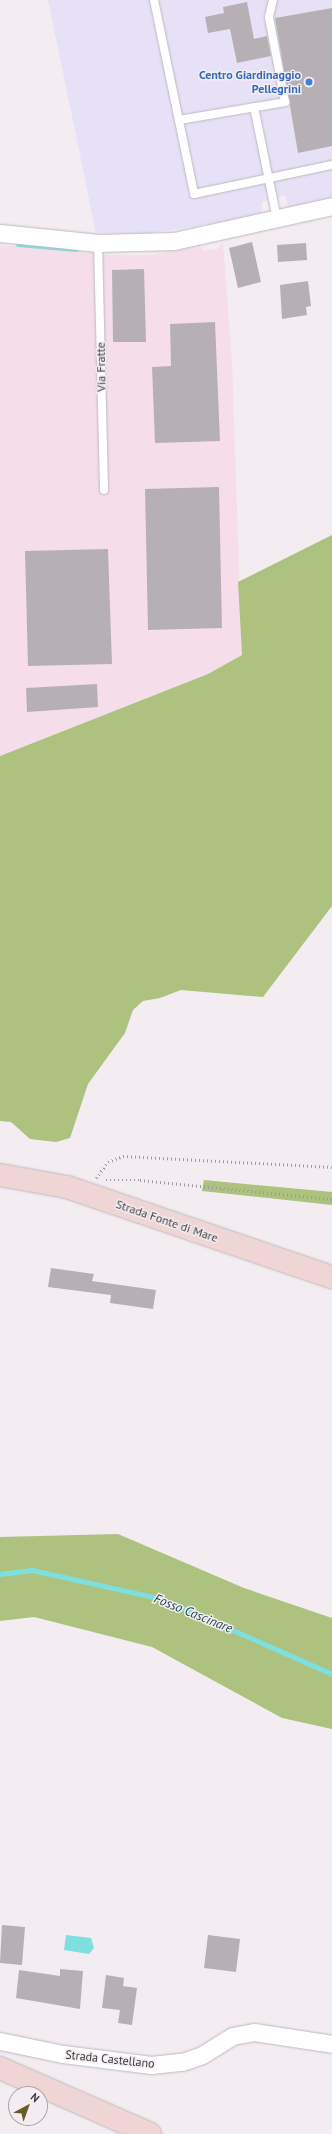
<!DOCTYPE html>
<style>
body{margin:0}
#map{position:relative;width:332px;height:2134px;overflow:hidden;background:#f3edf2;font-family:"PT Sans",sans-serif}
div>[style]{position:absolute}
.commercial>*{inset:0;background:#e7e1f7}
.industrial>*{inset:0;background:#f5dee9}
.forest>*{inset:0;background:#adc27f}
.water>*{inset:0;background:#7edfe1}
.stream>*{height:4.5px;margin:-2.25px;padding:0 2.25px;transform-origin:2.25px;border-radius:2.25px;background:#7edfe1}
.building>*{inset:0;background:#b6b0b5}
.path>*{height:2.5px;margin-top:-1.25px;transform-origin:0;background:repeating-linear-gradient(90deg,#9f9a9e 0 1px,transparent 0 4px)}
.roads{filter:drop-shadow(0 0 1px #beb9be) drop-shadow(0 0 1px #beb9be)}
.lane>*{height:8px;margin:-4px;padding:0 4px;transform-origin:4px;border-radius:4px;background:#fff}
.street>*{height:17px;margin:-8.5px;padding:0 8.5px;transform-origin:8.5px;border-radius:8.5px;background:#fff}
.secondary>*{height:22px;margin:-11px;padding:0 11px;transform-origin:11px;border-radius:11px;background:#efd5d4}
.dots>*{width:11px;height:11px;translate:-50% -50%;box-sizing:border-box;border:2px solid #f3edf2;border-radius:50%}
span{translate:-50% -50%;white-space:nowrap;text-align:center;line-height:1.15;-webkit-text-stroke:3px #f3edf2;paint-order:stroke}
.shop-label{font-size:12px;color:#366cbe;font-weight:700}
.right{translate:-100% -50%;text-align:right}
.street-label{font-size:12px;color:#3c3a3c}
.water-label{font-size:13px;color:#1b4849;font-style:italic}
.north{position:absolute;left:8px;top:2086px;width:40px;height:40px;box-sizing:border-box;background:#f3edf2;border:1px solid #aaa5a9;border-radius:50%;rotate:41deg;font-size:11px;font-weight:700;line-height:16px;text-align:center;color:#3c3a3c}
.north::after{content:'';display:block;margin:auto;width:14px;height:18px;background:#675b28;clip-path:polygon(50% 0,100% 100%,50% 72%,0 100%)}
</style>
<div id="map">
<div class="commercial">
<i style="clip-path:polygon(48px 0,332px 0,332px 198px,289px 209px,285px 195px,262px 202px,262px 216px,145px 234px,96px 233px)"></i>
</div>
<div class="industrial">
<i style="clip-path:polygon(223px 241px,232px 361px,242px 655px,208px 674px,0 756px,0 245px,112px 255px,153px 255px,199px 246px,204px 251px,218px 249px)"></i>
</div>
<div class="forest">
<i style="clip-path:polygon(332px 535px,332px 906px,263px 997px,181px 990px,160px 998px,143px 1001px,133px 1010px,125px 1033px,88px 1084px,70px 1138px,56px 1142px,30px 1139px,11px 1122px,0 1121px,0 756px,208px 674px,242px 655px,238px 582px)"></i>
<i style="clip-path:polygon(204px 1180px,332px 1192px,332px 1205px,202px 1191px)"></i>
<i style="clip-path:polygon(118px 1534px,244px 1588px,332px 1618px,332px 1729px,282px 1718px,152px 1647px,34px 1617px,0 1621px,0 1537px)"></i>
</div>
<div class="water">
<i style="clip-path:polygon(66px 1935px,91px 1938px,94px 1948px,89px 1954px,64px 1950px)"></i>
</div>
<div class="stream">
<i style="left:18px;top:244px;width:58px;rotate:4.9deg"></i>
<i style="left:0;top:1574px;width:32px;rotate:-7deg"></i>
<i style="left:32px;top:1570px;width:134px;rotate:12.5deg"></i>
<i style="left:163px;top:1599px;width:185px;rotate:23.9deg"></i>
</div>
<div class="building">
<i style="clip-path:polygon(247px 2px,254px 39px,267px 36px,271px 56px,237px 63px,230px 29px,208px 33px,205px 17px,224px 13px,223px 7px)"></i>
<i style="clip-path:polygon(332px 8px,332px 146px,298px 153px,275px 18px)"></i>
<i style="clip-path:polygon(252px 242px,261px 282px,238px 288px,229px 248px)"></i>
<i style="clip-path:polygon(306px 243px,307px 260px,278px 262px,277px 245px)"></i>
<i style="clip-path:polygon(144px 269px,146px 342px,113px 342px,112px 270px)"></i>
<i style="clip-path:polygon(308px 281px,311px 306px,306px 307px,307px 315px,282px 319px,280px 285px)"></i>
<i style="clip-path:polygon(215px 322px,220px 441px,155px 443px,152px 367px,171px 366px,170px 324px)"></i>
<i style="clip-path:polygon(219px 487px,222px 628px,148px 630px,145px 489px)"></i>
<i style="clip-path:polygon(108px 549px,112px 664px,28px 666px,25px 551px)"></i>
<i style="clip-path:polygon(97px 684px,98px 707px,27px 712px,26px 688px)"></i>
<i style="clip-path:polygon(51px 1268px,94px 1274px,92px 1281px,156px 1290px,153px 1309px,110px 1303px,111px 1295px,48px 1287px)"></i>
<i style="clip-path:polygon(2px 1925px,25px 1927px,22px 1965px,0 1963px)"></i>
<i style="clip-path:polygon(208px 1935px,240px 1939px,236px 1972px,204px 1968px)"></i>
<i style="clip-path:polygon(60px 1969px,83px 1971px,80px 2009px,16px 1998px,19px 1970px,60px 1976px)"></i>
<i style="clip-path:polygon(106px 1975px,124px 1978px,123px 1986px,137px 1988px,132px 2025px,118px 2023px,120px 2010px,102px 2008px)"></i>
</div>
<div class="path">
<i style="left:96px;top:1178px;width:20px;rotate:-53deg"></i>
<i style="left:108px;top:1162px;width:16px;rotate:-22deg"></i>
<i style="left:123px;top:1156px;width:209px;rotate:3deg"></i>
<i style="left:106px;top:1180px;width:34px"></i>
<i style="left:140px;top:1180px;width:193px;rotate:5.7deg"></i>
</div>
<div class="roads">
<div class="lane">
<i style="left:154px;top:0;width:198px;rotate:78.3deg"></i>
<i style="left:194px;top:194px;width:141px;rotate:-11.9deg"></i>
<i style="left:254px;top:107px;width:114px;rotate:78.4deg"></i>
<i style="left:179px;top:120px;width:108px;rotate:-9.6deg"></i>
<i style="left:285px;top:102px;width:86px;rotate:-100.7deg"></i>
<i style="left:269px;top:17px;width:17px;rotate:-77deg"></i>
<i style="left:98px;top:243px;width:247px;rotate:88.6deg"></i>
</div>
<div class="street">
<i style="left:0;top:233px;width:99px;rotate:5.8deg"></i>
<i style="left:98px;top:243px;width:76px;rotate:-1.5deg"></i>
<i style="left:174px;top:241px;width:162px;rotate:-12.5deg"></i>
<i style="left:0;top:2041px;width:64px;rotate:11.7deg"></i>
<i style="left:63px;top:2054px;width:89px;rotate:7.1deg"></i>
<i style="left:151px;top:2065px;width:31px;rotate:-6deg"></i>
<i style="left:182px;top:2062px;width:21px;rotate:-19deg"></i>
<i style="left:202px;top:2055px;width:36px;rotate:-32deg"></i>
<i style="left:232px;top:2036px;width:22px;rotate:-10deg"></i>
<i style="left:254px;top:2032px;width:79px;rotate:8.7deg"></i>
</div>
<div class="secondary">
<i style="left:0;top:1175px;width:68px;rotate:10.2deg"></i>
<i style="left:67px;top:1187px;width:280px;rotate:18.8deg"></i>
<i style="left:0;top:2068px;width:164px;rotate:23.7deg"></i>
</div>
</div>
<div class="dots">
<i style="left:309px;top:82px;background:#3f7fe0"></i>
</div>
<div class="shop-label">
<span class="right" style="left:301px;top:82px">Centro Giardinaggio<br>Pellegrini</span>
</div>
<div class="street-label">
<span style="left:101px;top:367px;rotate:-91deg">Via Fratte</span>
<span style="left:167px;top:1221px;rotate:19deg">Strada Fonte di Mare</span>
<span style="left:110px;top:2059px;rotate:6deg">Strada Castellano</span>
</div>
<div class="water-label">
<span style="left:193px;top:1614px;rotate:22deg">Fosso Cascinare</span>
</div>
<div class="north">N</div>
</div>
